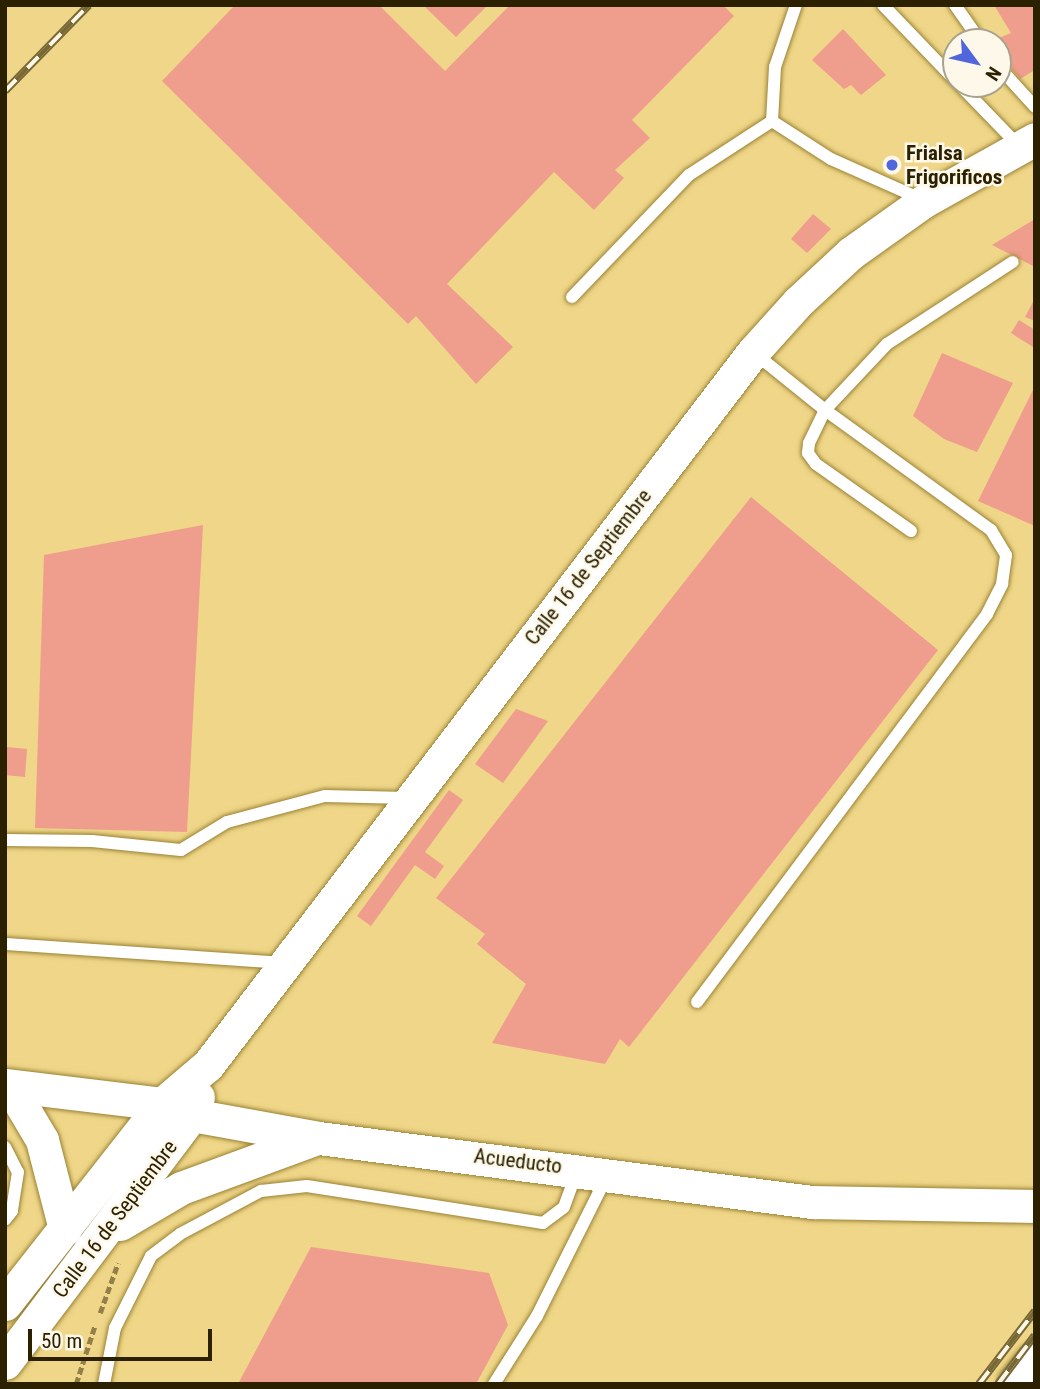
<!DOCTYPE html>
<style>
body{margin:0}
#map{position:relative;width:1040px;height:1389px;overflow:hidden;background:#efd688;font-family:"Roboto Condensed",sans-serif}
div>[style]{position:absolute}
.building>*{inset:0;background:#ef9d8d}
.path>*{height:4.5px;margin-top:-2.25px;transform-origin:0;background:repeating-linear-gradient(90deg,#928048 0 7px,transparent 0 10.5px)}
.roads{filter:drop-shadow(0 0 2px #9a8234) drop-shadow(0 0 2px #9a8234)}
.service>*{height:12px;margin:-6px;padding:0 6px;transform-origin:6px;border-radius:6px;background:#fff}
.secondary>*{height:33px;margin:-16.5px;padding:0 16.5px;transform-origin:16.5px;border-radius:16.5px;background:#fff}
.motorway>*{height:38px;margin:-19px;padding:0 19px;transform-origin:19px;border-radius:19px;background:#fff}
.rail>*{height:8px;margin-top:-4px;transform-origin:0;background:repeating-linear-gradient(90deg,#fdf8e9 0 16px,#786836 0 32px);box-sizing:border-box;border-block:2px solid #786836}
.dots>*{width:19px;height:19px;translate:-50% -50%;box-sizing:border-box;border:4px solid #fdf8e9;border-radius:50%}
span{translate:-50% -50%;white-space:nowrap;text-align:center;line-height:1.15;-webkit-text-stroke:5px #fdf8e9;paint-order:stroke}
.poi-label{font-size:21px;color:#2b2101;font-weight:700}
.left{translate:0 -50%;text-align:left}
.street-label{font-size:21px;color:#2b2101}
.frame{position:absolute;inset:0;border:7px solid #2b2101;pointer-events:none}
.north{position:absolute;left:942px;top:28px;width:70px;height:70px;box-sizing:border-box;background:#fdf8e9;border:2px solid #a9a28c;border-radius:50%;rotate:123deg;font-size:19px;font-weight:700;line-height:28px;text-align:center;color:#2b2101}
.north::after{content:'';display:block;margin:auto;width:24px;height:32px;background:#5266dc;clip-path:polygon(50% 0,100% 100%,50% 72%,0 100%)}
.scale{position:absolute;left:28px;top:1329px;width:184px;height:32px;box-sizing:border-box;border:4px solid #2b2101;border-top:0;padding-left:9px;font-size:21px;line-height:24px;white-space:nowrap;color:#2b2101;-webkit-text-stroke:5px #fdf8e9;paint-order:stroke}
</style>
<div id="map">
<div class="building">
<i style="clip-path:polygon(235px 5px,379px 5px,445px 71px,510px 5px,723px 5px,734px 16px,632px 120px,650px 138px,615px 170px,624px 178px,594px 210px,554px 172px,447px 284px,513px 347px,476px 384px,416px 316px,408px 324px,162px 81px)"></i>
<i style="clip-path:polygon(423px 5px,488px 5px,456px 37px)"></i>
<i style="clip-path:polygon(994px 5px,1035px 5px,1035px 70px,1020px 79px,998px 51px,998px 42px,989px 42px,1011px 33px)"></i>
<i style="clip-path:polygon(843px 29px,886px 75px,861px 95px,851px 85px,844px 89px,812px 60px)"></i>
<i style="clip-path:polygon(813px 214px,831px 229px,807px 253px,791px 239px)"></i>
<i style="clip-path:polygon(1035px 219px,1035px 267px,992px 245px)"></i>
<i style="clip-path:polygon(1035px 298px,1035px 321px,1025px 317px)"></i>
<i style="clip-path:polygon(1019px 320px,1035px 330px,1033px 347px,1011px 333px)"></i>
<i style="clip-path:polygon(942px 353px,1013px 383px,977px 452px,944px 439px,913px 416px)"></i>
<i style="clip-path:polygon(1035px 386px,1035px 526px,978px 501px)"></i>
<i style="clip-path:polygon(751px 497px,938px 650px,629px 1047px,620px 1039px,605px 1064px,492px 1043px,526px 984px,477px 944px,485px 934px,436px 898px)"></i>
<i style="clip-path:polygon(203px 525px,187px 832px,35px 828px,44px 555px)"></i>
<i style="clip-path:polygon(516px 709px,548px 721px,503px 783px,475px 764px)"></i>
<i style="clip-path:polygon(6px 747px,27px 749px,25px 777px,5px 775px)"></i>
<i style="clip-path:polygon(449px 790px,463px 800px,425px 852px,444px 866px,435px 879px,415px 865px,371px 926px,357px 916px)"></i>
<i style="clip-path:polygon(311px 1247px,489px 1273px,508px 1325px,476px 1384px,238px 1384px)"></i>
</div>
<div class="path">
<i style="left:100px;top:1313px;width:53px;rotate:-70.2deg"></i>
<i style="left:76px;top:1384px;width:62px;rotate:-72.1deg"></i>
</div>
<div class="roads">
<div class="service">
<i style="left:883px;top:5px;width:105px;rotate:46.2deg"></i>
<i style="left:955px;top:5px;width:45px;rotate:54.9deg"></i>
<i style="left:998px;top:66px;width:55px;rotate:47.9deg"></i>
<i style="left:959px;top:84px;width:85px;rotate:46deg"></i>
<i style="left:772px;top:121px;width:54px;rotate:-86.8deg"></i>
<i style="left:775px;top:67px;width:65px;rotate:-71.3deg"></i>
<i style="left:572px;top:297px;width:169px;rotate:-46.2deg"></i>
<i style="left:689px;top:175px;width:99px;rotate:-33deg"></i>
<i style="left:772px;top:121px;width:70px;rotate:32.8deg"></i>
<i style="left:831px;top:159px;width:98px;rotate:24deg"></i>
<i style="left:911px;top:531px;width:116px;rotate:-144.8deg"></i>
<i style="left:816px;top:464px;width:14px;rotate:-126deg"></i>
<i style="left:808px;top:453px;width:10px;rotate:-84deg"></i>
<i style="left:809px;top:443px;width:37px;rotate:-64deg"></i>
<i style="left:825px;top:410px;width:91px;rotate:-46.8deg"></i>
<i style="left:887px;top:344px;width:150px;rotate:-33.1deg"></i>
<i style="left:5px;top:840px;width:87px;rotate:0.7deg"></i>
<i style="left:92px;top:841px;width:89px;rotate:5.8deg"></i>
<i style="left:181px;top:850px;width:54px;rotate:-31.3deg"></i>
<i style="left:227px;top:822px;width:101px;rotate:-14.9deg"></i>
<i style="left:325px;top:796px;width:81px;rotate:1.4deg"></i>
<i style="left:5px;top:944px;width:277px;rotate:3.9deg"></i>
<i style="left:697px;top:1002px;width:484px;rotate:-53.2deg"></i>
<i style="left:987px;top:614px;width:34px;rotate:-63deg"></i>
<i style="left:1002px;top:584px;width:29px;rotate:-82deg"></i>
<i style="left:1006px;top:555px;width:29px;rotate:-121deg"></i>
<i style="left:991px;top:530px;width:205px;rotate:-144.1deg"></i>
<i style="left:825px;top:410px;width:92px;rotate:-141.1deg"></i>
<i style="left:5px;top:1147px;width:28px;rotate:63deg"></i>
<i style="left:18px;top:1172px;width:39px;rotate:99deg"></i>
<i style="left:12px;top:1211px;width:11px;rotate:128deg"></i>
<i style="left:104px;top:1384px;width:57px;rotate:-78.9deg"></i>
<i style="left:115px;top:1328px;width:80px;rotate:-63.4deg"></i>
<i style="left:151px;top:1256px;width:36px;rotate:-37deg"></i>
<i style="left:180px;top:1234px;width:92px;rotate:-28deg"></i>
<i style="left:261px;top:1191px;width:46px;rotate:-6.2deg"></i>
<i style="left:307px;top:1186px;width:239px;rotate:8.9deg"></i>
<i style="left:543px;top:1223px;width:26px;rotate:-37deg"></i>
<i style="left:564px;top:1207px;width:37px;rotate:-70deg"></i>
<i style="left:494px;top:1384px;width:80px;rotate:-57.7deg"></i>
<i style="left:537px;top:1316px;width:157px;rotate:-63.4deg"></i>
</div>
<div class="secondary">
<i style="left:5px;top:1085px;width:158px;rotate:6.9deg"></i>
<i style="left:162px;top:1104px;width:32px;rotate:20deg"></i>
<i style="left:192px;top:1115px;width:129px;rotate:10.3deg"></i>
<i style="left:319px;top:1138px;width:498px;rotate:7.4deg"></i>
<i style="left:813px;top:1202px;width:222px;rotate:1deg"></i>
<i style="left:10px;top:1086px;width:63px;rotate:59.3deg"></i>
<i style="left:42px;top:1140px;width:92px;rotate:75.5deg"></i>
<i style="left:120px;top:1224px;width:71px;rotate:-30.5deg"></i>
<i style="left:181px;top:1188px;width:145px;rotate:-20.2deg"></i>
<i style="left:5px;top:1304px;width:254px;rotate:-51.9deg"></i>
<i style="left:162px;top:1104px;width:60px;rotate:-40.3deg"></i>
<i style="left:208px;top:1065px;width:897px;rotate:-52.61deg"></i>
<i style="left:753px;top:352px;width:67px;rotate:-48deg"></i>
<i style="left:798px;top:302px;width:72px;rotate:-42.8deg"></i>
<i style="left:851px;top:253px;width:90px;rotate:-35.5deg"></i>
<i style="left:924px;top:201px;width:127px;rotate:-29.2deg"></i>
<i style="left:5px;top:1363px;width:311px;rotate:-53deg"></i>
<i style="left:192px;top:1115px;width:19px;rotate:-72deg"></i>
</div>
<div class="motorway">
<i style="left:1017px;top:1384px;width:28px;rotate:-51deg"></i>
</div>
</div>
<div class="rail">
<i style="left:5px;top:91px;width:120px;rotate:-45.7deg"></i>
<i style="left:979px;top:1384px;width:92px;rotate:-52.5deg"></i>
<i style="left:998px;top:1384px;width:61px;rotate:-52.9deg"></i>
</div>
<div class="dots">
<i style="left:892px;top:165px;background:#5266dc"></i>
</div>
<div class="poi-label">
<span class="left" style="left:906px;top:165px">Frialsa<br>Frigorificos</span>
</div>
<div class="street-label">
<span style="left:588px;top:567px;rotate:-52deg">Calle 16 de Septiembre</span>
<span style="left:518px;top:1161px;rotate:7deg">Acueducto</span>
<span style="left:115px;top:1219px;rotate:-53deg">Calle 16 de Septiembre</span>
</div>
<div class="frame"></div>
<div class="north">N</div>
<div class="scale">50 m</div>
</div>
